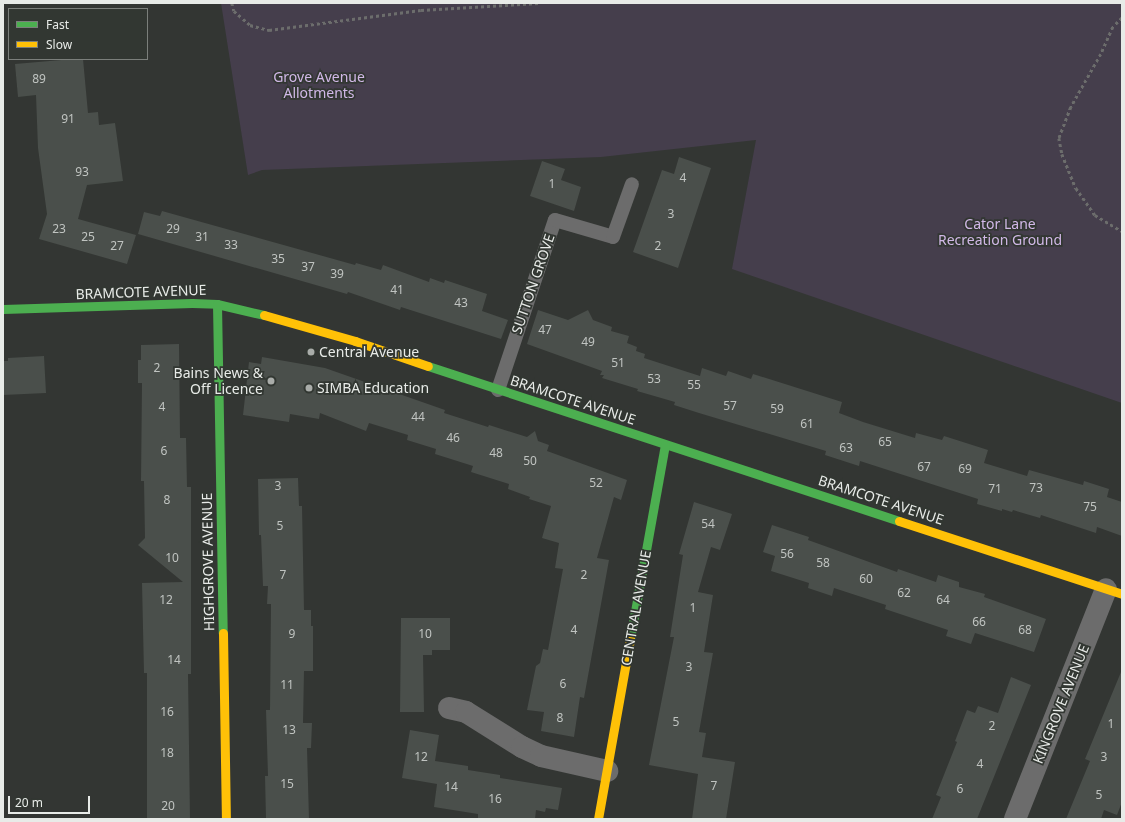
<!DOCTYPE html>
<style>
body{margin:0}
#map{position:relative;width:1125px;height:822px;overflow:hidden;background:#333633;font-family:"Noto Sans",sans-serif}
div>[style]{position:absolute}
.green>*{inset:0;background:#453e4c}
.building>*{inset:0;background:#4a4f4b}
.path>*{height:2.5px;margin-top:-1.25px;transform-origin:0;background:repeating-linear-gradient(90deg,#6c6d6c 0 3px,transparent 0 6px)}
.lane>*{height:14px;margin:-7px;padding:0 7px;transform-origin:7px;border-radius:7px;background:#6c6c6c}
.street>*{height:22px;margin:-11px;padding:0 11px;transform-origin:11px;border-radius:11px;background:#6c6c6c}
.fast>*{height:9px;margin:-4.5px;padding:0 4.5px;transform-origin:4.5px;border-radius:4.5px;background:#4caf50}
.slow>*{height:9px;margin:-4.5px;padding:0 4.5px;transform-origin:4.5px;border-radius:4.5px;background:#ffc107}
.dots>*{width:11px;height:11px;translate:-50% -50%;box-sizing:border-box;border:2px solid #323732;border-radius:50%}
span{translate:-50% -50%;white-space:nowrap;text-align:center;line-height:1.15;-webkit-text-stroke:3.5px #323732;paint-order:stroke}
.number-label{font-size:12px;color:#c0c4c1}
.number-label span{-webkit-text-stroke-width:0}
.park-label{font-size:14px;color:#d1b8e7}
.street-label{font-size:14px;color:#e8ebe8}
.poi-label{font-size:14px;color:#e8ebe8}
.left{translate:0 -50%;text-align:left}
.right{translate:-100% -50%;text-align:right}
.frame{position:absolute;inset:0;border:4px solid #e8ebe8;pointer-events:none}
.legend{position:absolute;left:8px;top:8px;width:140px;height:52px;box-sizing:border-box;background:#323732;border:1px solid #7b7f7b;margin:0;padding:5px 7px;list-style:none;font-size:12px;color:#e8ebe8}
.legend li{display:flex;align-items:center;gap:8px;height:20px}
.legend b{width:20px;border:1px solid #7b7f7b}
.scale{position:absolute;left:8px;top:796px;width:82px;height:18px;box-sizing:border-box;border:2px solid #e8ebe8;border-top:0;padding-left:5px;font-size:12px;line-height:14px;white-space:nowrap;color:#e8ebe8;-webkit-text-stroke:3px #323732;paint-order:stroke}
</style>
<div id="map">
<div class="green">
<i style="clip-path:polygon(221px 3px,1122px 3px,1122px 403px,732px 269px,756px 140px,601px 157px,262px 170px,248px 175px)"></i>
</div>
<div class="building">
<i style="clip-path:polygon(73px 59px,83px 59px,88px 113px,98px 112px,99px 125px,115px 123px,123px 181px,87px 185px,78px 219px,136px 235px,127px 264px,39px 239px,47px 214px,38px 148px,36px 95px,18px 97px,15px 64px)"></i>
<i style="clip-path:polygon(679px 157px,711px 168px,678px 268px,633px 252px,662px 170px,674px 174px)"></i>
<i style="clip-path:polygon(542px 161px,565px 169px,561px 180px,581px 187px,574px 211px,530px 196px)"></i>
<i style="clip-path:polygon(162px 211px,355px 265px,356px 263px,381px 270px,383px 265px,429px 282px,430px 278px,444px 283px,445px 280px,487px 294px,482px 311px,508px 320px,501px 339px,401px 307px,400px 310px,348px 292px,347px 294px,138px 234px,144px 212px,160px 216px)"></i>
<i style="clip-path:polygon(538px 310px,568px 320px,588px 310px,593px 320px,612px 327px,611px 331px,629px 336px,627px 343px,637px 347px,636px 351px,645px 354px,644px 358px,700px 376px,702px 368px,726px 376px,728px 371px,751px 379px,753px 374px,842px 402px,839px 413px,863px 422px,915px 438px,916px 433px,942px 440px,944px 436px,988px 450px,984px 463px,1027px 476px,1029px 470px,1083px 485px,1084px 481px,1109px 489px,1107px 497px,1122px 502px,1122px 536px,1097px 527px,1096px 533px,1041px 515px,1040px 518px,1013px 510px,1012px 512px,1002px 509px,1002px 511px,977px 504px,978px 499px,860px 461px,859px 466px,825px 455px,826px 451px,699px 413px,674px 405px,675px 402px,637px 391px,638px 389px,602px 378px,604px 375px,600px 375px,602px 371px,527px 344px)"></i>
<i style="clip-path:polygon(179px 344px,180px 438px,186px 438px,187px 487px,191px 487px,191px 674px,188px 674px,190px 819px,147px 819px,147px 673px,144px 673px,142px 583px,183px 582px,138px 545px,145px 538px,144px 481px,141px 481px,142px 383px,138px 383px,138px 360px,141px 360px,141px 345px)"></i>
<i style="clip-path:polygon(44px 356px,46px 393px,3px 395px,3px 361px,8px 361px,8px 358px)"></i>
<i style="clip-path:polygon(262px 357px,325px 368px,445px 410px,444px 413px,488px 427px,489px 425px,527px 437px,535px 431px,538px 441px,549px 445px,547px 451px,627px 480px,621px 500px,614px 497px,597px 558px,609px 560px,584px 698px,580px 697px,574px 737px,541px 731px,544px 712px,527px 710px,536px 666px,540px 663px,543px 649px,548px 650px,563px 569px,555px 568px,559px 543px,542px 538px,551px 506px,529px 499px,530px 497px,508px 489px,509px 484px,471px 472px,473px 466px,435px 454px,436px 449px,407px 440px,408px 435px,369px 423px,366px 431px,320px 413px,319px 419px,290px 414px,289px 422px,243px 415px,249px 362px,261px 364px)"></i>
<i style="clip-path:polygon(298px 478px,299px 506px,302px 506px,304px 610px,311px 610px,311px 626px,313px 626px,313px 671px,304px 671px,303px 723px,312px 723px,311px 748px,307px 748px,309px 819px,266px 819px,265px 776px,268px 776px,266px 710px,270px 710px,271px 604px,267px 604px,268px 586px,263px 586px,261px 535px,259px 535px,258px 479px)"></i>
<i style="clip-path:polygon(694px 502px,732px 514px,720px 550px,711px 547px,698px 592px,713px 595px,704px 652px,713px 653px,699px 732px,706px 733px,702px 757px,735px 762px,726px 819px,692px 819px,698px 774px,649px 765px,674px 637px,670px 637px,683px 555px,679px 554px)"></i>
<i style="clip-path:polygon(772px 525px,809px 537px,808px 540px,897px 572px,898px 569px,936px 582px,938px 575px,959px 582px,959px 587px,985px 594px,984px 597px,1046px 619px,1034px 652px,975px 633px,971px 644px,946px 636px,948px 630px,885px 609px,886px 605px,834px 588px,832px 596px,808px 588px,809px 583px,771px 571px,775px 556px,763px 552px)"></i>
<i style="clip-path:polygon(401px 618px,450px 618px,450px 650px,432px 650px,432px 655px,423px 655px,424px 712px,400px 712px)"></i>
<i style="clip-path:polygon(1121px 672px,1122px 802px,1117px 815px,1104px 810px,1101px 819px,1066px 819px,1090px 761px,1085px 759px)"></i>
<i style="clip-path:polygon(1011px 677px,1031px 685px,977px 819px,932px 819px,941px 797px,936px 795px,957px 742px,955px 741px,967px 710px,975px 713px,978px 706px,998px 713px)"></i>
<i style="clip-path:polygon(410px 730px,439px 735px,435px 761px,468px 766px,468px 770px,500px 775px,500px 778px,562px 788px,558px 810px,546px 808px,545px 812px,536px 810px,535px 819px,478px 819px,478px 814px,434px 807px,437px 784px,402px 778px)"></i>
</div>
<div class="path">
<i style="left:232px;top:3px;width:8px;rotate:76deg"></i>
<i style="left:234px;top:11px;width:21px;rotate:41deg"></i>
<i style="left:250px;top:25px;width:20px;rotate:15deg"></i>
<i style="left:269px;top:30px;width:153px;rotate:-7.5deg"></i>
<i style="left:421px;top:10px;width:118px;rotate:-3.4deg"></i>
<i style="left:1122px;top:18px;width:13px;rotate:135deg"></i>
<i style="left:1113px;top:27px;width:30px;rotate:114deg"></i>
<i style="left:1101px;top:54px;width:61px;rotate:119.5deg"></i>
<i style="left:1071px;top:107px;width:33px;rotate:111deg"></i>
<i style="left:1059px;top:138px;width:16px;rotate:79deg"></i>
<i style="left:1062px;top:154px;width:37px;rotate:68deg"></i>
<i style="left:1076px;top:188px;width:33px;rotate:55deg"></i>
<i style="left:1095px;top:215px;width:31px;rotate:31deg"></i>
</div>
<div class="lane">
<i style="left:498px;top:390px;width:179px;rotate:-71.5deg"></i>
<i style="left:555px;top:220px;width:60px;rotate:16.3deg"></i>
<i style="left:613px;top:237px;width:56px;rotate:-70.3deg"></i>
</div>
<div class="street">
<i style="left:449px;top:708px;width:17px;rotate:13deg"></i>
<i style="left:466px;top:712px;width:66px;rotate:32deg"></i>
<i style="left:522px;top:747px;width:21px;rotate:25deg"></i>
<i style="left:541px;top:756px;width:68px;rotate:12.8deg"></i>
<i style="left:1015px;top:819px;width:247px;rotate:-68.4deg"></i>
</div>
<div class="fast">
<i style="left:217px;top:304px;width:329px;rotate:89deg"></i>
<i style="left:3px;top:309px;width:189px;rotate:-1.8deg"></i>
<i style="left:192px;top:303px;width:25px;rotate:2deg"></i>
<i style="left:217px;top:304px;width:48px;rotate:13.2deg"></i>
<i style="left:428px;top:366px;width:496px;rotate:18.2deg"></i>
<i style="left:630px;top:639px;width:197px;rotate:-79.8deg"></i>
</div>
<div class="slow">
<i style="left:264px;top:315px;width:95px;rotate:15.9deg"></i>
<i style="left:355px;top:341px;width:77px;rotate:18.9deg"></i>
<i style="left:899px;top:521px;width:235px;rotate:18.1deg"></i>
<i style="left:223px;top:633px;width:186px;rotate:89.1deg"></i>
<i style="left:598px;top:819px;width:183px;rotate:-79.9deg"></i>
</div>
<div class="dots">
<i style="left:311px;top:352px;background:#a9aca9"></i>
<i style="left:271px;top:381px;background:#a9aca9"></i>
<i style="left:309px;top:388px;background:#a9aca9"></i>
</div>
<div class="number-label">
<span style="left:39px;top:79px">89</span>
<span style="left:68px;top:119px">91</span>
<span style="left:82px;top:172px">93</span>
<span style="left:683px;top:178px">4</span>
<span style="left:552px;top:184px">1</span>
<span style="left:671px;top:214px">3</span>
<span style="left:59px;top:229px">23</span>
<span style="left:173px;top:229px">29</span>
<span style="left:88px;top:237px">25</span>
<span style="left:202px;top:237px">31</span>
<span style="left:231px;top:245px">33</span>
<span style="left:117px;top:246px">27</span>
<span style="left:658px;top:246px">2</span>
<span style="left:278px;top:259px">35</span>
<span style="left:308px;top:267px">37</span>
<span style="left:337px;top:274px">39</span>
<span style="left:397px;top:290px">41</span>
<span style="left:461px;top:303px">43</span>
<span style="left:545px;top:330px">47</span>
<span style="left:588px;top:342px">49</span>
<span style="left:618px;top:363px">51</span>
<span style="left:157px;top:368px">2</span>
<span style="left:654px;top:379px">53</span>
<span style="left:694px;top:385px">55</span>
<span style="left:730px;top:406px">57</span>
<span style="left:162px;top:407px">4</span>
<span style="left:777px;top:409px">59</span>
<span style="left:418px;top:417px">44</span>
<span style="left:807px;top:424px">61</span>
<span style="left:453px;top:438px">46</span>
<span style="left:885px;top:442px">65</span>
<span style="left:846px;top:448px">63</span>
<span style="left:164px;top:451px">6</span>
<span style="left:496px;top:453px">48</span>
<span style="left:530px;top:461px">50</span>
<span style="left:924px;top:467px">67</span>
<span style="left:965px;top:469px">69</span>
<span style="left:596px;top:483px">52</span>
<span style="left:278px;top:486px">3</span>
<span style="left:1036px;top:488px">73</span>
<span style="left:995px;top:489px">71</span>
<span style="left:167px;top:500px">8</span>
<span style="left:1090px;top:507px">75</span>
<span style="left:708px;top:524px">54</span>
<span style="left:280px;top:526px">5</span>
<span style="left:787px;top:554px">56</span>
<span style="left:172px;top:558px">10</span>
<span style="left:823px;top:563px">58</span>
<span style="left:283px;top:575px">7</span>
<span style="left:584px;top:575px">2</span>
<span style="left:866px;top:579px">60</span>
<span style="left:904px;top:593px">62</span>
<span style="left:166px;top:600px">12</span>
<span style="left:943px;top:600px">64</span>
<span style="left:693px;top:608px">1</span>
<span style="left:979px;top:622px">66</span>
<span style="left:574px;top:630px">4</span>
<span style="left:1025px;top:630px">68</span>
<span style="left:292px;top:634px">9</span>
<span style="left:425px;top:634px">10</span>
<span style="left:174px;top:660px">14</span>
<span style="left:689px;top:667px">3</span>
<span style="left:563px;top:684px">6</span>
<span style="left:287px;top:685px">11</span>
<span style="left:167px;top:712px">16</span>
<span style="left:560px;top:718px">8</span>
<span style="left:676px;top:722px">5</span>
<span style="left:1111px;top:724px">1</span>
<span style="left:992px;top:726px">2</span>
<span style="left:289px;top:730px">13</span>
<span style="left:167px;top:753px">18</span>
<span style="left:421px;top:757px">12</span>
<span style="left:1104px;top:757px">3</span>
<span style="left:980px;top:764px">4</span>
<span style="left:287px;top:784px">15</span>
<span style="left:714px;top:786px">7</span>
<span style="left:451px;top:787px">14</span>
<span style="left:960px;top:789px">6</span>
<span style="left:1099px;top:795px">5</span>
<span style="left:495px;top:799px">16</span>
<span style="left:168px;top:806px">20</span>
</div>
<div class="park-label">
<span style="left:319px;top:85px">Grove Avenue<br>Allotments</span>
<span style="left:1000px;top:232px">Cator Lane<br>Recreation Ground</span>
</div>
<div class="street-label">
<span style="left:533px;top:284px;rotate:-71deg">SUTTON GROVE</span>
<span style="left:141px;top:292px;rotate:-2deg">BRAMCOTE AVENUE</span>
<span style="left:573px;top:400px;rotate:18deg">BRAMCOTE AVENUE</span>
<span style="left:881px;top:500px;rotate:18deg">BRAMCOTE AVENUE</span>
<span style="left:208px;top:562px;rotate:-91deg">HIGHGROVE AVENUE</span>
<span style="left:636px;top:608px;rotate:-80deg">CENTRAL AVENUE</span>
<span style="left:1061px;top:704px;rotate:-68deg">KINGROVE AVENUE</span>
</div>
<div class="poi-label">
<span class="left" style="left:319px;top:352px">Central Avenue</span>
<span class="right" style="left:263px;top:381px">Bains News &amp;<br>Off Licence</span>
<span class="left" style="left:317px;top:388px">SIMBA Education</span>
</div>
<div class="frame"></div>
<ul class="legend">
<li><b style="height:5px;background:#4caf50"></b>Fast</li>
<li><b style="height:5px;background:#ffc107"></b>Slow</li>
</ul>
<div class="scale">20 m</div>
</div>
